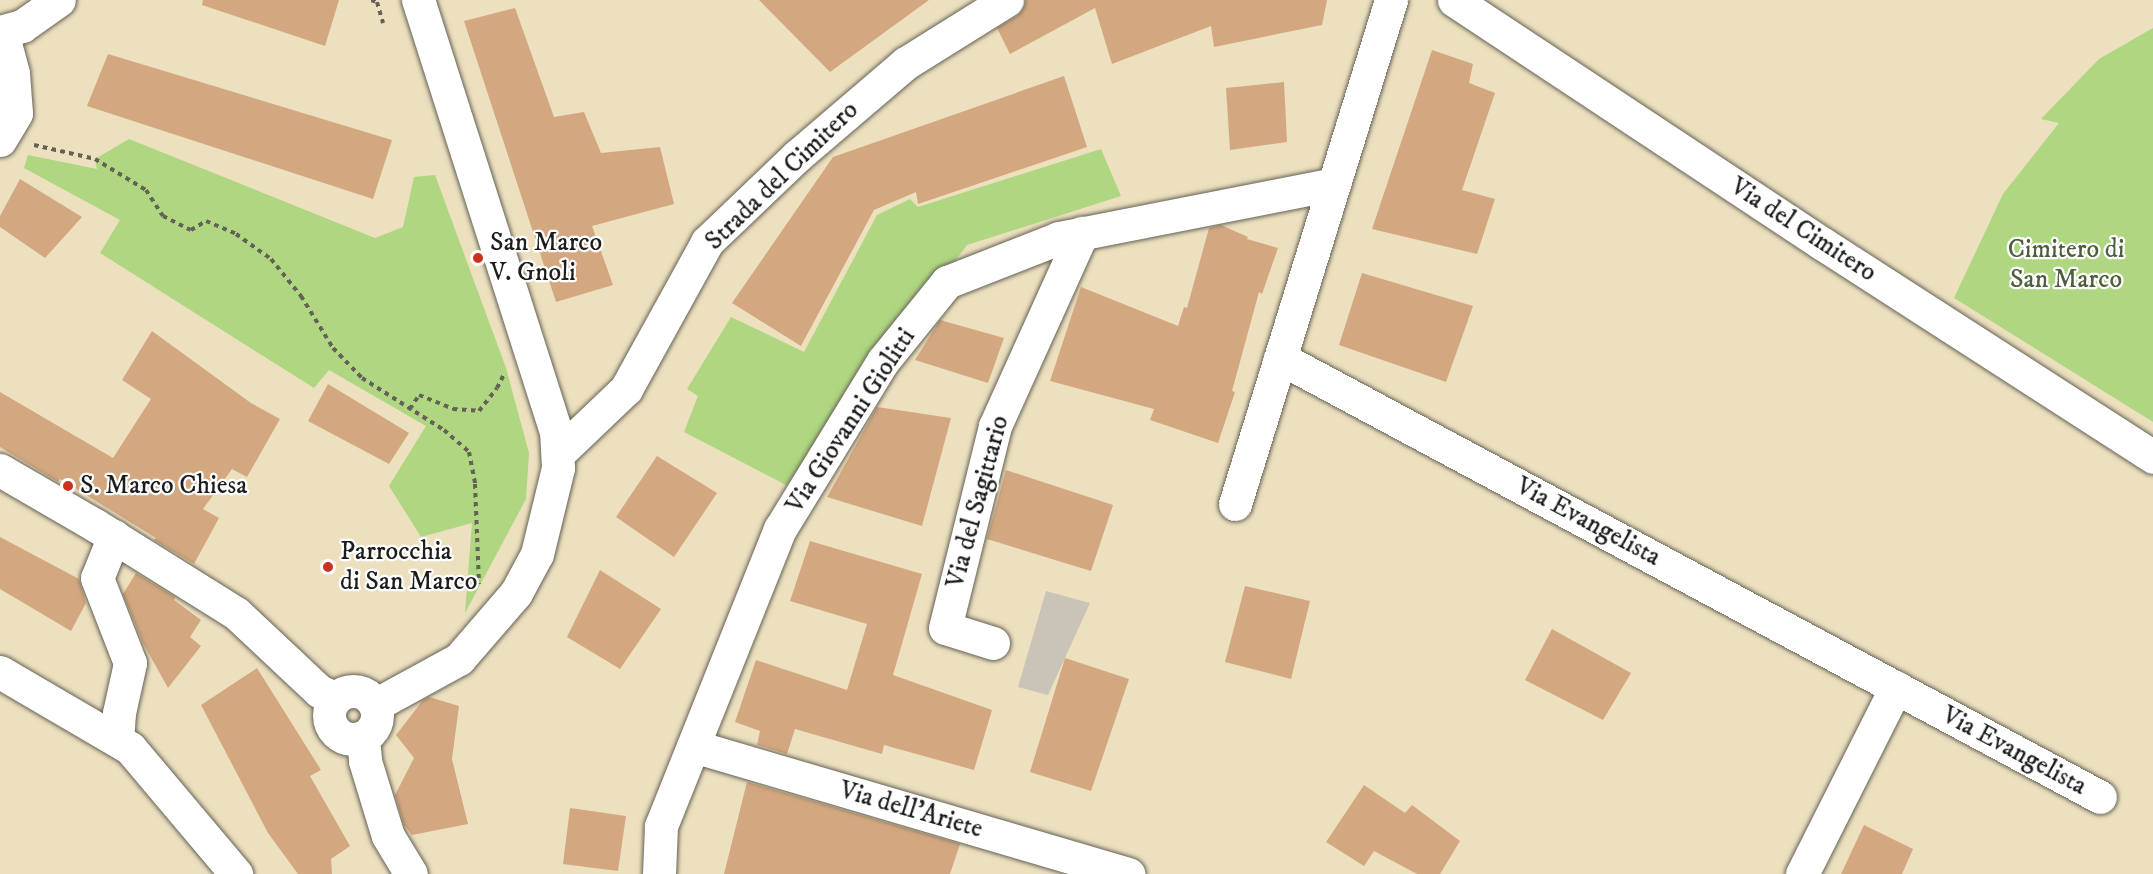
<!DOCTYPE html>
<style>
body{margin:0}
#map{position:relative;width:2153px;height:874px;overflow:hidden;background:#ece0bf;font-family:"IM FELL DW Pica",serif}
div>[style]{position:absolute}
.industrial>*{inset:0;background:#cac3b8}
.green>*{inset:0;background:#afd680}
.building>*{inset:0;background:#d3a880}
.path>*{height:4px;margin-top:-2px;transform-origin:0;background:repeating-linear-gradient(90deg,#656155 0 4.5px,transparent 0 9px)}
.roads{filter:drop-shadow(0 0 2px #656155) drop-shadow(0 0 2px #656155)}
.minor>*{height:33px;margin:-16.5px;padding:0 16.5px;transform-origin:16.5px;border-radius:16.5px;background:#fff}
.minor>.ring{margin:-16.5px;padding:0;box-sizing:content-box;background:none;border:33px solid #fff;border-radius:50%}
.dots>*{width:16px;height:16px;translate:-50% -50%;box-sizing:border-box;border:3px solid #fff;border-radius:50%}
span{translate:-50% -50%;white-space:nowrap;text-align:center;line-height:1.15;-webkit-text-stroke:4.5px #fff;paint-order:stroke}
.street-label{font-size:26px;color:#1c1c1c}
.poi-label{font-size:26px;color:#1c1c1c}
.left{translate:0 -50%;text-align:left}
.park-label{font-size:26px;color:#4f5d3f}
</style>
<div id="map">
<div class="industrial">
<i style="clip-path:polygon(1046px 591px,1090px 603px,1048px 695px,1018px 687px)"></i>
</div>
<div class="green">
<i style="clip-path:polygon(2153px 28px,2153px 422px,1954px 298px,2003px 194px,2059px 123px,2041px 119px,2099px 59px)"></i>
<i style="clip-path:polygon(129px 139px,375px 238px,403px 227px,414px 177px,435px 175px,506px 368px,529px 453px,526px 499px,465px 613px,472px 523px,421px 537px,389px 486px,426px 426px,329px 370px,314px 388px,100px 253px,120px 220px,24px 168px,28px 155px,97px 169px,95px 159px)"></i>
<i style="clip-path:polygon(1101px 149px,1121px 196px,967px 245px,786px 485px,684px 432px,698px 396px,687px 389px,731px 317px,804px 352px,877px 215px,910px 199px,918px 207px)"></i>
</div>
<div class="building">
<i style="clip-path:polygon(203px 0,339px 0,325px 46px,202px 5px)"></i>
<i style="clip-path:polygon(759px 0,929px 0,830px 72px)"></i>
<i style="clip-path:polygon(1026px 0,1327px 0,1322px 25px,1214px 47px,1211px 26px,1112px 64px,1095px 8px,1010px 54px,997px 28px,1017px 16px,1023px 9px)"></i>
<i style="clip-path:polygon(515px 8px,554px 117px,584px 112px,601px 153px,660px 147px,674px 204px,592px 226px,613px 285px,556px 302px,464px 21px)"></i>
<i style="clip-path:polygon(1432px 50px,1473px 64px,1469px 83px,1495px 93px,1462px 190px,1495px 199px,1477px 254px,1372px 229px)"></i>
<i style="clip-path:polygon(108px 54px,392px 140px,373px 199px,87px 106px)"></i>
<i style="clip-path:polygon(1064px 76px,1087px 147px,918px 204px,916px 192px,874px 210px,801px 346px,732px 303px,833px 157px)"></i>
<i style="clip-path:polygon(1284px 82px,1287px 142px,1230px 150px,1226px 88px)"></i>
<i style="clip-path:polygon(20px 179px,82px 217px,45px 258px,0 227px,0 216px)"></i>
<i style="clip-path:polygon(1221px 225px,1248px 237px,1247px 239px,1278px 248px,1262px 294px,1259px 292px,1232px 391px,1235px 392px,1218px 443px,1150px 420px,1154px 409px,1050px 381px,1081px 287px,1178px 326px,1184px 307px,1187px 308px,1209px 228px)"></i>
<i style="clip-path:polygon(1362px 273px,1473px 306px,1446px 382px,1339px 345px)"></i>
<i style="clip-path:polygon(940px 320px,1004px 338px,988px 383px,915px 360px)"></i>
<i style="clip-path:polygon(152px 331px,251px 403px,280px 419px,247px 477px,232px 469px,203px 509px,219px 518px,194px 564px,154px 540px,156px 538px,60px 479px,58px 482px,0 447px,0 392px,113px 458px,151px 399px,122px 380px)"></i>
<i style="clip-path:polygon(328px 384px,409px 433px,389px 464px,308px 421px)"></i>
<i style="clip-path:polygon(877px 407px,951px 418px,922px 526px,827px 497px)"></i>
<i style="clip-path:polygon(657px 456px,717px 493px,674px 557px,616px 517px)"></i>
<i style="clip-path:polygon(1006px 470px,1113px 505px,1091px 571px,987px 539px)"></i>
<i style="clip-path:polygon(0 537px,79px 579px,86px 603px,71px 631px,0 589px)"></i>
<i style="clip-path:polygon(810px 541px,922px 574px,893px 675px,992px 710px,974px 770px,884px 745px,882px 754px,795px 729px,787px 754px,757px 745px,760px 731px,735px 722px,756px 660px,847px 690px,867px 624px,790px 601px)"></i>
<i style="clip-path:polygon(600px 570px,661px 609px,620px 669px,567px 637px)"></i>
<i style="clip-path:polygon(136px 573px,175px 597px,174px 600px,201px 620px,190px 637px,201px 646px,168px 688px,143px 643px,123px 594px)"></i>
<i style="clip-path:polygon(1245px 586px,1310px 601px,1291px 679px,1225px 662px)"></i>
<i style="clip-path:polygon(1552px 629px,1631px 673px,1603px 720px,1525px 680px)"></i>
<i style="clip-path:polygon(1065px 658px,1129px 679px,1091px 791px,1030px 772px)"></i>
<i style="clip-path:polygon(257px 668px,321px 770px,310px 776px,350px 846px,331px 859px,332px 874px,298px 874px,268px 833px,201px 705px)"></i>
<i style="clip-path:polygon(429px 697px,459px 706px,452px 759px,468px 824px,412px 835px,404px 825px,395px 795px,414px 758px,396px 735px,423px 700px)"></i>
<i style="clip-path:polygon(747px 782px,960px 844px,950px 874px,724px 874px)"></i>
<i style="clip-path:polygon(1364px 785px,1405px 813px,1412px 805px,1460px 841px,1440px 874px,1417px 874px,1374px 851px,1364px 866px,1326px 842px)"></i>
<i style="clip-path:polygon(570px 808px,626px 816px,618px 871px,563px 864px)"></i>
<i style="clip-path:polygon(1864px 825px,1913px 849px,1902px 874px,1841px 874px)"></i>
</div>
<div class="path">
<i style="left:371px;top:0;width:6px;rotate:18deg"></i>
<i style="left:377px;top:2px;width:22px;rotate:74deg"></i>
<i style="left:34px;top:145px;width:63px;rotate:12.9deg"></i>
<i style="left:95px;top:159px;width:60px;rotate:31.3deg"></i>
<i style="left:146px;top:190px;width:31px;rotate:57deg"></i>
<i style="left:163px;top:216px;width:31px;rotate:27deg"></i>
<i style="left:191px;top:230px;width:17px;rotate:-31deg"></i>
<i style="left:206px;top:221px;width:33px;rotate:23deg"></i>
<i style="left:236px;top:234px;width:43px;rotate:35.5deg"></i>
<i style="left:271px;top:259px;width:48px;rotate:51deg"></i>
<i style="left:301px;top:296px;width:61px;rotate:58.4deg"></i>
<i style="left:333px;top:348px;width:42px;rotate:46deg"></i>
<i style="left:362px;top:378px;width:97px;rotate:32.4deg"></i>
<i style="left:444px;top:430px;width:33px;rotate:41deg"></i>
<i style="left:469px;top:452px;width:33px;rotate:79deg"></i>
<i style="left:475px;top:484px;width:100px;rotate:87.7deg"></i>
<i style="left:410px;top:409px;width:17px;rotate:-57deg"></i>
<i style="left:419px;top:395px;width:37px;rotate:22deg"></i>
<i style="left:453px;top:409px;width:26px;rotate:4deg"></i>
<i style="left:479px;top:411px;width:29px;rotate:-52deg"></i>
<i style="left:497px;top:388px;width:16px;rotate:-63deg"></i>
</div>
<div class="roads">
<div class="minor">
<i style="left:1454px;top:0;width:442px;rotate:33.5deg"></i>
<i style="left:1823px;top:244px;width:393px;rotate:32.8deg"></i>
<i style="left:0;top:32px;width:23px;rotate:-15deg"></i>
<i style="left:22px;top:26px;width:45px;rotate:-35.1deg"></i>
<i style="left:0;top:140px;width:31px;rotate:-59deg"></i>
<i style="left:16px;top:113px;width:40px;rotate:-94.3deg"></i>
<i style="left:13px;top:73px;width:42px;rotate:-105deg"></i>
<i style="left:1280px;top:358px;width:930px;rotate:28.16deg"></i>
<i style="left:559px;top:453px;width:93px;rotate:-43.7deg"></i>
<i style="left:626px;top:389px;width:168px;rotate:-61.1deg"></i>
<i style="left:707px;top:242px;width:124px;rotate:-43.7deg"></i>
<i style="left:797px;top:156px;width:143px;rotate:-40.5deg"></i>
<i style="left:906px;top:63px;width:119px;rotate:-32deg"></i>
<i style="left:0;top:470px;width:110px;rotate:30.1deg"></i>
<i style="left:95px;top:525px;width:166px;rotate:32deg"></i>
<i style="left:236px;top:613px;width:114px;rotate:43.2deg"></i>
<i style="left:319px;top:691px;width:17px;rotate:24deg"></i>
<i style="left:1235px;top:504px;width:528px;rotate:-72.8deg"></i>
<i style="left:114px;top:536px;width:45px;rotate:112deg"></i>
<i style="left:97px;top:578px;width:91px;rotate:68.8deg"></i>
<i style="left:130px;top:663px;width:51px;rotate:102.4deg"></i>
<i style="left:119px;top:713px;width:27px;rotate:94deg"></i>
<i style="left:993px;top:643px;width:50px;rotate:-162.6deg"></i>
<i style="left:945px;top:628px;width:208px;rotate:-76.1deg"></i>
<i style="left:995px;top:426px;width:212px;rotate:-65.7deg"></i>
<i style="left:0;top:672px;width:151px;rotate:30.3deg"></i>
<i style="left:130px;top:748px;width:165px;rotate:49.9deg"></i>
<i class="ring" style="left:329px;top:691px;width:15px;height:15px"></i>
<i style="left:375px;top:705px;width:96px;rotate:-28.7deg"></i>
<i style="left:459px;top:659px;width:87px;rotate:-49.2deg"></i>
<i style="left:516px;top:593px;width:44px;rotate:-61.7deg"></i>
<i style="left:537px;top:554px;width:89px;rotate:-76.3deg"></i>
<i style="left:558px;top:468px;width:36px;rotate:-93deg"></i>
<i style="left:556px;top:432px;width:454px;rotate:-107.7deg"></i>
<i style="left:363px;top:737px;width:24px;rotate:85deg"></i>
<i style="left:365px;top:761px;width:78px;rotate:73deg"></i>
<i style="left:388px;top:836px;width:44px;rotate:58.8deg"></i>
<i style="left:693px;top:746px;width:454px;rotate:16.4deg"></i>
<i style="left:659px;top:874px;width:48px;rotate:-87.6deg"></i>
<i style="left:661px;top:826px;width:320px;rotate:-68.2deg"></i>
<i style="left:780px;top:529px;width:197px;rotate:-58.5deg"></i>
<i style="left:883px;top:361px;width:102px;rotate:-51deg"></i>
<i style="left:947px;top:282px;width:120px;rotate:-21.4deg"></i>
<i style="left:1059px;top:238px;width:280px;rotate:-11.1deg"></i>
<i style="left:1802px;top:874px;width:209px;rotate:-63.3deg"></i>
</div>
</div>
<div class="dots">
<i style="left:478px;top:258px;background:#c8321e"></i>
<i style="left:68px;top:486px;background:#c8321e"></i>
<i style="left:328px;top:567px;background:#c8321e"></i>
</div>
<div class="street-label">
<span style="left:782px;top:176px;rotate:-44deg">Strada del Cimitero</span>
<span style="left:1803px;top:230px;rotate:33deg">Via del Cimitero</span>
<span style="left:851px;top:421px;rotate:-57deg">Via Giovanni Giolitti</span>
<span style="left:978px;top:502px;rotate:-75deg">Via del Sagittario</span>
<span style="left:1588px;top:522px;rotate:28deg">Via Evangelista</span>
<span style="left:2014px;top:751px;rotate:28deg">Via Evangelista</span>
<span style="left:911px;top:810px;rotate:16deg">Via dell'Ariete</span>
</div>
<div class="poi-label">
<span class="left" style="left:490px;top:258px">San Marco<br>V. Gnoli</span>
<span class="left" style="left:80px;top:486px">S. Marco Chiesa</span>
<span class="left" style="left:340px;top:567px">Parrocchia<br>di San Marco</span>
</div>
<div class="park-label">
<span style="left:2066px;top:265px">Cimitero di<br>San Marco</span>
</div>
</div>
